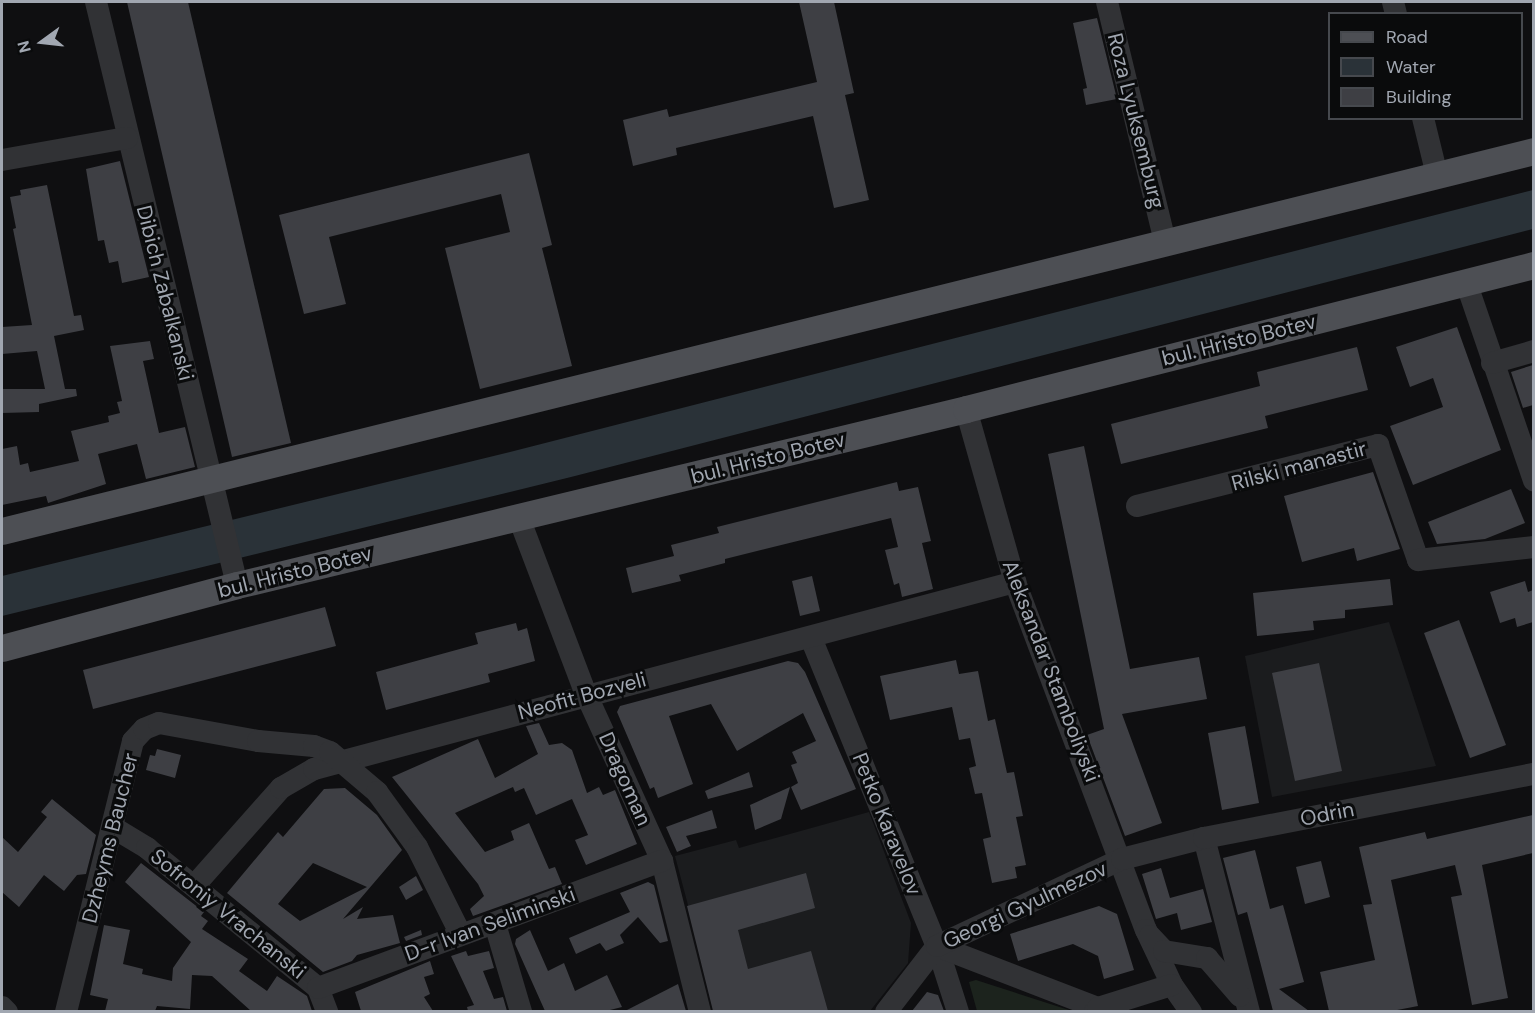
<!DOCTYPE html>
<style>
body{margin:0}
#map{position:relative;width:1535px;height:1013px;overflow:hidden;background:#0f0f11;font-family:"DM Sans",sans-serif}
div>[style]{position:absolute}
.built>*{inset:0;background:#1b1c1e}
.green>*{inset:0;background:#1c231d}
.water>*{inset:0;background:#2a3238}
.building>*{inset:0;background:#3e3f44}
.minor>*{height:22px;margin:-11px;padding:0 11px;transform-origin:11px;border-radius:11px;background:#313235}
.major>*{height:27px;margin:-13.5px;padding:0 13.5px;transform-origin:13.5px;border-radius:13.5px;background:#4d4f54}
span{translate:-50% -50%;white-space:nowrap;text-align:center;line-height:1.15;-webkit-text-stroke:6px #0a0b0c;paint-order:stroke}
.street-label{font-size:21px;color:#a1a7b1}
.frame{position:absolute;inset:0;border:3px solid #a1a7b1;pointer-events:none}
.legend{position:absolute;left:1328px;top:12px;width:195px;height:108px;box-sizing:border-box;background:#0a0b0c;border:2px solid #46494e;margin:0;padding:8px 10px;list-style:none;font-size:18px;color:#a1a7b1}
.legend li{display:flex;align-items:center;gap:12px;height:30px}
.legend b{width:30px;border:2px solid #46494e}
.north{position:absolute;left:12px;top:12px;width:60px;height:60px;-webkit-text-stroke:4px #0a0b0c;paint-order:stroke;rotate:255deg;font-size:16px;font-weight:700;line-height:24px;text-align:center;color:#a1a7b1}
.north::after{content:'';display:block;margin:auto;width:21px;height:27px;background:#a1a7b1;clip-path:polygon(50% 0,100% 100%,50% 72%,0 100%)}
</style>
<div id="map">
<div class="built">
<i style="clip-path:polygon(1389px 622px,1436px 766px,1272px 797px,1245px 656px)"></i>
<i style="clip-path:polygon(869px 812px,911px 923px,908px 963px,870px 1011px,716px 1011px,675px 856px,736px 840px,739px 848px)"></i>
</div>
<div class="green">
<i style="clip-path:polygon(976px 980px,1072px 1011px,977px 1011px,969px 982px)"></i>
</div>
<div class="water">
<i style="clip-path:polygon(1533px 190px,1533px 229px,571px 477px,2px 616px,2px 576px,510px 452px)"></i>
</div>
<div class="building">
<i style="clip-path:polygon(127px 2px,188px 2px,291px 443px,232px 457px)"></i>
<i style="clip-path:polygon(799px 2px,834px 2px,854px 93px,845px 95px,869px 200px,834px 208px,813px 116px,676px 148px,677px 155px,633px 166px,623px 120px,667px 109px,669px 117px,817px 82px)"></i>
<i style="clip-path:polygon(1097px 18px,1117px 99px,1086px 105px,1083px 89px,1087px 88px,1073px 23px)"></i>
<i style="clip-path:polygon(529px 153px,552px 245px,542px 248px,572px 366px,480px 389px,445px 248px,510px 232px,501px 194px,329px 237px,346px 304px,304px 314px,279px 215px)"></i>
<i style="clip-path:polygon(120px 161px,149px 277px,122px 283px,118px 261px,109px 263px,104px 240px,98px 241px,86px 169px)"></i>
<i style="clip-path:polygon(47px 185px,74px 316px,81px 315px,84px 330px,54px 336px,65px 389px,76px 389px,77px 396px,39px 404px,39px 412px,2px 413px,2px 389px,45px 389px,37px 351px,2px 354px,2px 327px,32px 325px,13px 229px,16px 228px,10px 197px,21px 195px,20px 190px)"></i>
<i style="clip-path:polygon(1457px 327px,1501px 450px,1413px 485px,1390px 426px,1443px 407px,1433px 378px,1410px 387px,1396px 347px)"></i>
<i style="clip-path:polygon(150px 341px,154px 359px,143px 361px,159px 433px,185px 427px,195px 467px,146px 479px,137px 444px,98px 454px,106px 484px,48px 503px,46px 496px,2px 505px,2px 449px,17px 446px,20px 465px,28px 463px,30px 472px,79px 461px,71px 431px,109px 422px,108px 416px,120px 413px,117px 402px,122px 401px,110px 346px)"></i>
<i style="clip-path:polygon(1357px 347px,1368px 390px,1265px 416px,1268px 428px,1121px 464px,1111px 424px,1260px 386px,1257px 372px)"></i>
<i style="clip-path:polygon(1533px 365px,1533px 405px,1523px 408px,1511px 372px)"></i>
<i style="clip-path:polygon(1084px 446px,1130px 669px,1199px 657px,1207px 699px,1122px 714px,1162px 823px,1125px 836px,1087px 735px,1104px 729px,1048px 454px)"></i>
<i style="clip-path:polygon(1373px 472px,1400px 549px,1357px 561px,1354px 548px,1302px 562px,1284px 496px)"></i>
<i style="clip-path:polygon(897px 482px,899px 491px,918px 487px,931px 541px,922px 543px,933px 589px,902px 597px,899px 583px,894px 585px,885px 550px,898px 547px,891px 518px,725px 559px,725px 563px,679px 575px,681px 581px,632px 593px,626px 568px,674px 556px,671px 545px,719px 533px,717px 527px)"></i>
<i style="clip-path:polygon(1511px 489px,1525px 523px,1485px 539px,1437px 544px,1428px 522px)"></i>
<i style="clip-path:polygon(812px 576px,820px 611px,800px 616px,792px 581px)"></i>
<i style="clip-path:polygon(1390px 579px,1393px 605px,1345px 610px,1345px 618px,1313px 621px,1314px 630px,1257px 636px,1253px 593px)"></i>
<i style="clip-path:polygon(1525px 581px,1528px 592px,1533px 590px,1533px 622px,1517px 627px,1515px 618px,1500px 623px,1490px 592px)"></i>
<i style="clip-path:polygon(325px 607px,336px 646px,93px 709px,83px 670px)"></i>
<i style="clip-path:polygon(1459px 620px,1506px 745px,1470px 758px,1424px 633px)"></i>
<i style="clip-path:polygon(516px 623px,518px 631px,527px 628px,535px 661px,488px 674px,490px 682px,386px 710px,376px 672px,478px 644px,475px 633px)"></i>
<i style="clip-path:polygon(956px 660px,959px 674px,978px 671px,988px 721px,995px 719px,1007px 773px,1014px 772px,1023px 816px,1016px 817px,1026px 865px,1015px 867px,1017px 878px,992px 883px,983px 839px,991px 837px,982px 793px,975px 794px,969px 768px,976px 766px,970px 738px,959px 740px,952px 707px,890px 720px,880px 676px)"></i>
<i style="clip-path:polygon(788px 661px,798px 663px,805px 672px,856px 789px,801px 810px,791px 787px,798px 783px,791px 765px,797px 763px,792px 752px,816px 741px,803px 713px,737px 751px,711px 704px,669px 716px,693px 784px,658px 798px,654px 787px,650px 789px,617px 712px,620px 706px)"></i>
<i style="clip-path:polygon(1319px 663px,1342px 771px,1295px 781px,1272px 673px)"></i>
<i style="clip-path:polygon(539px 723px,549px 745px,562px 743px,572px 750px,587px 793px,599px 787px,603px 795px,615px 790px,637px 844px,586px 865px,575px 840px,588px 835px,572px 799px,536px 815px,524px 788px,515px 792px,513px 787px,455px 813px,485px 852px,514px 840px,511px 831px,529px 823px,549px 869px,555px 867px,562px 884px,473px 916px,470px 909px,484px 896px,478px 884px,392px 777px,478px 739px,495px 778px,538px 754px,526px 726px)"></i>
<i style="clip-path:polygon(1245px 726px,1259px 803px,1222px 810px,1208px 733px)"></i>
<i style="clip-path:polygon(157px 749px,181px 755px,175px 778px,146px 770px,150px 755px,155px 756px)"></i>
<i style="clip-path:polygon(749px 772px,753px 787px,708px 799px,705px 791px)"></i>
<i style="clip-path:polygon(790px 787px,781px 819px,755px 830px,750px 805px)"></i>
<i style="clip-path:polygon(evenodd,345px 788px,377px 815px,402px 850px,343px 919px,363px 907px,357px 919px,393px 915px,400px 943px,357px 955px,352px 961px,323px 972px,227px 893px,278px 832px,283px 837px,324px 789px,345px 788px,313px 863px,367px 887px,300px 921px,278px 904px,313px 863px)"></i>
<i style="clip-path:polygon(52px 799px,96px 835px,86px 874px,77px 875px,64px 891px,44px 875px,19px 907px,2px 892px,2px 837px,18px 852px,47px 817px,41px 812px)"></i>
<i style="clip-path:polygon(712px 810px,717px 828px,686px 836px,691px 846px,677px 852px,666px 827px)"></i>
<i style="clip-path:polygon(1533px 815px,1533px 853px,1482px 865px,1508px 998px,1472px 1005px,1451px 897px,1462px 895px,1455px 865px,1391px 880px,1418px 1006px,1392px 1011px,1329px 1011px,1320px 972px,1375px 960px,1363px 905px,1372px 904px,1359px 847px,1425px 832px,1427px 839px)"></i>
<i style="clip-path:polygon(1255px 850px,1270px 909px,1283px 905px,1304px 982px,1279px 989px,1309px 1011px,1273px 1011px,1247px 912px,1238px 915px,1223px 858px)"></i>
<i style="clip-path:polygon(1321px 861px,1330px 897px,1305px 904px,1296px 867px)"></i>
<i style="clip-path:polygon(141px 863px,204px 912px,201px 916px,208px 921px,202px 929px,248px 959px,239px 971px,267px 991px,277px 976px,307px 996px,312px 1011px,251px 1011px,212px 976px,192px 975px,190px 1009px,157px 1006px,155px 1011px,105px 1011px,108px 999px,90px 995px,104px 925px,130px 930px,123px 964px,143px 969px,142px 974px,172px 981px,173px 968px,191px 942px,125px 882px)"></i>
<i style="clip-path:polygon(1161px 868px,1170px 898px,1203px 889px,1212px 922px,1181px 930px,1177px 913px,1156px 919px,1142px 874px)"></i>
<i style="clip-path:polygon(806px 873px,815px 908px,738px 930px,748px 969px,811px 951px,828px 1011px,713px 1011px,687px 906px)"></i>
<i style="clip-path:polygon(416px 876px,423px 890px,406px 900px,399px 887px)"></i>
<i style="clip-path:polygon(648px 882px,654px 885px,668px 941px,660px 943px,638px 917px,620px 935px,624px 943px,606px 951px,600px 943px,576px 954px,569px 938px,630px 912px,620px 893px)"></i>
<i style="clip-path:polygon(1099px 906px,1117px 914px,1134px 970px,1104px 979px,1098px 956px,1073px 944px,1018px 961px,1010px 934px)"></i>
<i style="clip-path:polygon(421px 930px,422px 935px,406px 941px,404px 937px)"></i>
<i style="clip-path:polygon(530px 930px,548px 971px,564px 963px,575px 991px,607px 975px,622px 1007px,606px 1011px,545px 1011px,515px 944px,516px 939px)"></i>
<i style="clip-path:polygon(466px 951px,468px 956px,489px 951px,494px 968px,483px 971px,494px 999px,503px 997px,507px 1011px,468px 1011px,467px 1007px,474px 1005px,451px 956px)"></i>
<i style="clip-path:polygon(430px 961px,434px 974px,424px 977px,430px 994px,424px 997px,433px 1011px,361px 1011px,355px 992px)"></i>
<i style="clip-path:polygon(678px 984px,686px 1011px,625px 1011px)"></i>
<i style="clip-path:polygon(927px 992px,938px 995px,944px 1011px,912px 1011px)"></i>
</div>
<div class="minor">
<i style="left:96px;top:2px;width:600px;rotate:76.4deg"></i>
<i style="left:1107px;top:2px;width:246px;rotate:76.4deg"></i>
<i style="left:1393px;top:2px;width:12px;rotate:76deg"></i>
<i style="left:1423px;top:118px;width:59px;rotate:76.2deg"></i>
<i style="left:2px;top:160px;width:127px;rotate:-10deg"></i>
<i style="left:1466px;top:282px;width:210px;rotate:71.1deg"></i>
<i style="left:1492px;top:363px;width:44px;rotate:-15.9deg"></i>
<i style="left:966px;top:409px;width:180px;rotate:74.2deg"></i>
<i style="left:1015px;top:582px;width:372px;rotate:69.4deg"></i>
<i style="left:1146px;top:930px;width:61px;rotate:64.7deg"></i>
<i style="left:1172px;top:985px;width:33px;rotate:55deg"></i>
<i style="left:1137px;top:506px;width:249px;rotate:-14.2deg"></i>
<i style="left:1378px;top:445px;width:122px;rotate:70.8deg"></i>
<i style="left:1418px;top:560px;width:117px;rotate:-6.4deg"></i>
<i style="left:519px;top:518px;width:188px;rotate:69.2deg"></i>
<i style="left:586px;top:694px;width:183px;rotate:65.5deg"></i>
<i style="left:662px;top:861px;width:156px;rotate:75.9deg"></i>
<i style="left:811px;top:638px;width:333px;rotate:67.8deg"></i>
<i style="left:937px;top:946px;width:69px;rotate:72.3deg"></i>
<i style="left:114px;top:828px;width:39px;rotate:31deg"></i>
<i style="left:147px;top:848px;width:221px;rotate:39.3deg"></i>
<i style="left:318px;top:988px;width:26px;rotate:69deg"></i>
<i style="left:1204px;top:838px;width:180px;rotate:75.5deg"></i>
<i style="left:194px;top:886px;width:131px;rotate:-48.4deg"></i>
<i style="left:281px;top:788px;width:38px;rotate:-30deg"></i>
<i style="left:314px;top:769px;width:726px;rotate:-14.94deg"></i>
<i style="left:495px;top:924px;width:92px;rotate:73.5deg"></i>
<i style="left:1150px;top:936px;width:21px;rotate:47deg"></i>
<i style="left:1164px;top:951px;width:44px;rotate:9.2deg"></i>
<i style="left:1207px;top:958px;width:50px;rotate:49deg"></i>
<i style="left:937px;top:946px;width:173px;rotate:21.1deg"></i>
<i style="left:1098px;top:1008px;width:5px;rotate:127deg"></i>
<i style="left:318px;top:988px;width:367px;rotate:-20.3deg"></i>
<i style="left:2px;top:1007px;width:7px;rotate:45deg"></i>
<i style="left:1098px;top:1008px;width:77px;rotate:-17.3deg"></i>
<i style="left:66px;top:1012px;width:279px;rotate:-76.1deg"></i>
<i style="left:133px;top:741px;width:16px;rotate:-47deg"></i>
<i style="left:144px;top:729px;width:16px;rotate:-22deg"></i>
<i style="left:159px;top:723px;width:101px;rotate:10.3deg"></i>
<i style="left:258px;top:741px;width:56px;rotate:5.1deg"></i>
<i style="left:314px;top:746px;width:17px;rotate:21deg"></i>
<i style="left:330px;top:752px;width:62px;rotate:40.4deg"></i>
<i style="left:377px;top:792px;width:68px;rotate:54deg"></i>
<i style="left:417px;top:847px;width:98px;rotate:63.4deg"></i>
<i style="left:886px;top:1012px;width:83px;rotate:-52.3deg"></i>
<i style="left:937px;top:946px;width:204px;rotate:-25.2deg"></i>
<i style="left:1122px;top:859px;width:85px;rotate:-14.4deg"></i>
<i style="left:1204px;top:838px;width:336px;rotate:-11deg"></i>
</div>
<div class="major">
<i style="left:2px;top:531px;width:1578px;rotate:-13.93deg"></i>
<i style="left:2px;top:648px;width:243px;rotate:-15deg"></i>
<i style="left:237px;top:585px;width:750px;rotate:-13.57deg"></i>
<i style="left:966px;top:409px;width:586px;rotate:-14.23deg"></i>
</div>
<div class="street-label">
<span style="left:1136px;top:121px;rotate:76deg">Roza Lyuksemburg</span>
<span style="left:165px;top:293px;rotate:76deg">Dibich Zabalkanski</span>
<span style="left:1239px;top:340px;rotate:-14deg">bul. Hristo Botev</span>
<span style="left:768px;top:458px;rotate:-14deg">bul. Hristo Botev</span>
<span style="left:1299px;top:466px;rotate:-15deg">Rilski manastir</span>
<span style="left:295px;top:572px;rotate:-14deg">bul. Hristo Botev</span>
<span style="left:1051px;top:671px;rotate:69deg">Aleksandar Stamboliyski</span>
<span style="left:582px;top:696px;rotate:-15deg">Neofit Bozveli</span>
<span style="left:625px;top:779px;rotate:66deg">Dragoman</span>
<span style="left:1327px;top:814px;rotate:-11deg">Odrin</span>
<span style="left:887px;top:824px;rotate:68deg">Petko Karavelov</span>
<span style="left:110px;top:838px;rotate:-76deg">Dzheyms Baucher</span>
<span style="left:1025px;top:905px;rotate:-25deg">Georgi Gyulmezov</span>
<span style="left:228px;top:914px;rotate:39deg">Sofroniy Vrachanski</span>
<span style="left:490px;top:924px;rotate:-20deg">D-r Ivan Seliminski</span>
</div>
<div class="frame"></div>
<ul class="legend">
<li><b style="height:8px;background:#4d4f54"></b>Road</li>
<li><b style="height:16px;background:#2a3238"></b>Water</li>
<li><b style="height:16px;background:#3e3f44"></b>Building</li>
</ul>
<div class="north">N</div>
</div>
